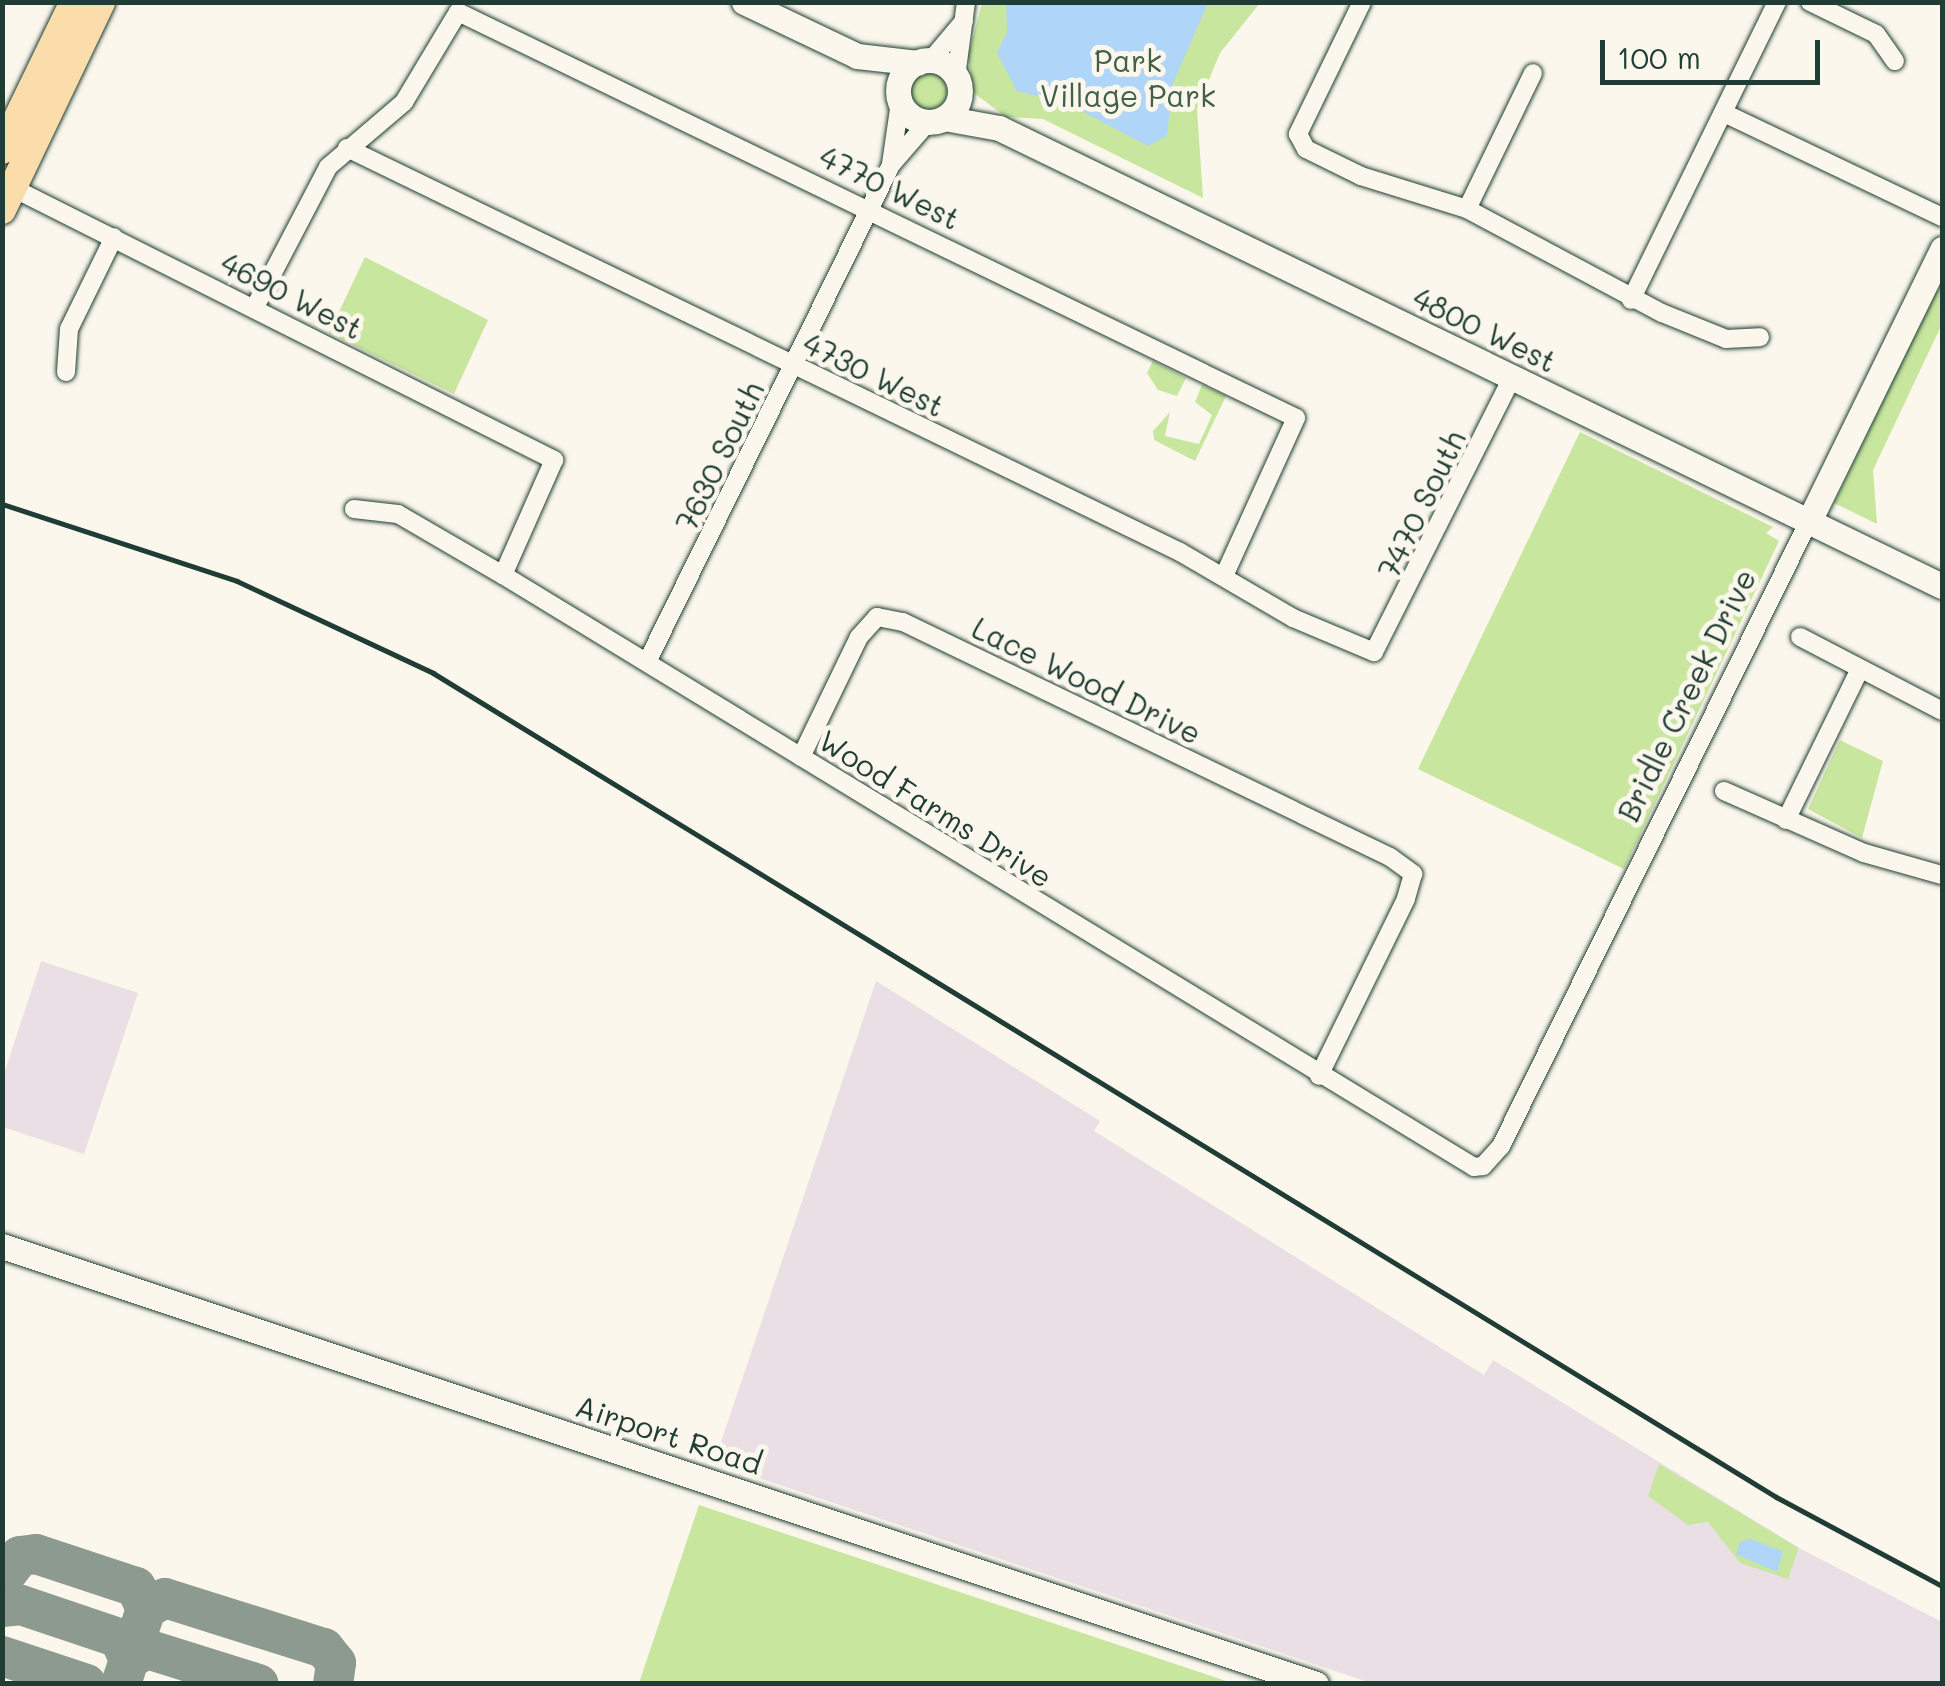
<!DOCTYPE html>
<style>
body{margin:0}
#map{position:relative;width:1945px;height:1686px;overflow:hidden;background:#fbf7ec;font-family:Mali,sans-serif}
div>[style]{position:absolute}
.built>*{inset:0;background:#e9dfe5}
.green>*{inset:0;background:#c8e69e}
.round{border-radius:50%}
.water>*{inset:0;background:#afd5f8}
.taxiway>*{height:40px;margin:-20px;padding:0 20px;transform-origin:20px;border-radius:20px;background:#8d9a90}
.roads{filter:drop-shadow(0 0 2px #1f3d34) drop-shadow(0 0 2px #1f3d34)}
.street>*{height:18px;margin:-9px;padding:0 9px;transform-origin:9px;border-radius:9px;background:#fbf7ec}
.secondary>*{height:25px;margin:-12.5px;padding:0 12.5px;transform-origin:12.5px;border-radius:12.5px;background:#fbf7ec}
.secondary>.ring{margin:-12.5px;padding:0;box-sizing:content-box;background:none;border:25px solid #fbf7ec;border-radius:50%}
.primary>*{height:28px;margin:-14px;padding:0 14px;transform-origin:14px;border-radius:14px;background:#faddab}
.rail>*{height:5px;margin:-2.5px;padding:0 2.5px;transform-origin:2.5px;border-radius:2.5px;background:#1f3d34}
span{translate:-50% -50%;white-space:nowrap;text-align:center;line-height:1.15;-webkit-text-stroke:10px #fbf7ec;paint-order:stroke}
.park-label{font-size:30px;color:#415f49}
.street-label{font-size:30px;color:#1f3d34}
.frame{position:absolute;inset:0;border:5px solid #1f3d34;pointer-events:none}
.scale{position:absolute;left:1600px;top:40px;width:220px;height:45px;box-sizing:border-box;border:5px solid #1f3d34;border-top:0;padding-left:12px;font-size:30px;line-height:35px;white-space:nowrap;color:#1f3d34;-webkit-text-stroke:8px #fbf7ec;paint-order:stroke}
</style>
<div id="map">
<div class="built">
<i style="clip-path:polygon(41px 961px,138px 993px,84px 1154px,3px 1127px,3px 1077px)"></i>
<i style="clip-path:polygon(876px 981px,1100px 1121px,1094px 1131px,1484px 1375px,1493px 1360px,1799px 1548px,1942px 1622px,1942px 1683px,1371px 1683px,714px 1463px)"></i>
</div>
<div class="green">
<i style="clip-path:polygon(982px 3px,1260px 3px,1220px 53px,1197px 109px,1203px 198px,1043px 119px,1006px 117px,974px 93px,968px 56px)"></i>
<i class="round" style="left:911px;top:73px;width:36px;height:36px"></i>
<i style="clip-path:polygon(365px 257px,488px 320px,454px 394px,329px 333px)"></i>
<i style="clip-path:polygon(1942px 277px,1942px 324px,1873px 470px,1877px 524px,1834px 503px)"></i>
<i style="clip-path:polygon(1153px 361px,1186px 378px,1177px 396px,1158px 390px,1147px 373px)"></i>
<i style="clip-path:polygon(1202px 385px,1226px 396px,1195px 461px,1154px 440px,1153px 431px,1170px 412px,1165px 436px,1199px 444px,1212px 415px,1195px 402px)"></i>
<i style="clip-path:polygon(1580px 432px,1773px 527px,1766px 533px,1779px 541px,1624px 869px,1418px 769px)"></i>
<i style="clip-path:polygon(1840px 740px,1883px 761px,1862px 838px,1808px 809px)"></i>
<i style="clip-path:polygon(1659px 1464px,1799px 1548px,1788px 1579px,1740px 1563px,1708px 1522px,1688px 1525px,1648px 1496px)"></i>
<i style="clip-path:polygon(699px 1505px,1232px 1683px,639px 1683px)"></i>
</div>
<div class="water">
<i style="clip-path:polygon(1006px 3px,1208px 3px,1173px 83px,1167px 136px,1148px 146px,1064px 102px,1017px 91px,997px 53px,1007px 32px)"></i>
<i style="clip-path:polygon(1750px 1539px,1783px 1551px,1777px 1572px,1736px 1554px,1740px 1542px)"></i>
</div>
<div class="taxiway">
<i style="left:8px;top:1572px;width:20px;rotate:-53deg"></i>
<i style="left:20px;top:1556px;width:16px;rotate:-7deg"></i>
<i style="left:36px;top:1554px;width:105px;rotate:18.3deg"></i>
<i style="left:136px;top:1587px;width:24px;rotate:66deg"></i>
<i style="left:2px;top:1607px;width:19px;rotate:-6deg"></i>
<i style="left:21px;top:1605px;width:103px;rotate:18.6deg"></i>
<i style="left:119px;top:1638px;width:23px;rotate:65deg"></i>
<i style="left:129px;top:1659px;width:21px;rotate:-29deg"></i>
<i style="left:147px;top:1649px;width:117px;rotate:17.4deg"></i>
<i style="left:2px;top:1656px;width:89px;rotate:18.4deg"></i>
<i style="left:121px;top:1684px;width:79px;rotate:-71.6deg"></i>
<i style="left:146px;top:1609px;width:22px;rotate:-30deg"></i>
<i style="left:165px;top:1598px;width:167px;rotate:17.5deg"></i>
<i style="left:324px;top:1648px;width:19px;rotate:51deg"></i>
<i style="left:336px;top:1663px;width:21px;rotate:98deg"></i>
</div>
<div class="roads">
<div class="street">
<i style="left:1362px;top:2px;width:147px;rotate:115.9deg"></i>
<i style="left:1298px;top:134px;width:17px;rotate:62deg"></i>
<i style="left:1306px;top:149px;width:61px;rotate:26.1deg"></i>
<i style="left:1361px;top:176px;width:111px;rotate:17.3deg"></i>
<i style="left:1467px;top:209px;width:221px;rotate:28.1deg"></i>
<i style="left:1662px;top:313px;width:69px;rotate:22.1deg"></i>
<i style="left:1726px;top:339px;width:34px;rotate:-3deg"></i>
<i style="left:1810px;top:2px;width:73px;rotate:25.9deg"></i>
<i style="left:1876px;top:34px;width:33px;rotate:55deg"></i>
<i style="left:931px;top:60px;width:51px;rotate:-49.8deg"></i>
<i style="left:956px;top:77px;width:76px;rotate:-82.4deg"></i>
<i style="left:1724px;top:113px;width:242px;rotate:25.5deg"></i>
<i style="left:347px;top:148px;width:926px;rotate:25.87deg"></i>
<i style="left:1180px;top:552px;width:131px;rotate:30.3deg"></i>
<i style="left:1293px;top:618px;width:88px;rotate:22.8deg"></i>
<i style="left:1374px;top:652px;width:307px;rotate:-63.3deg"></i>
<i style="left:891px;top:164px;width:63px;rotate:-81.7deg"></i>
<i style="left:3px;top:183px;width:617px;rotate:26.69deg"></i>
<i style="left:554px;top:460px;width:126px;rotate:113.9deg"></i>
<i style="left:1467px;top:209px;width:151px;rotate:-64.1deg"></i>
<i style="left:1631px;top:300px;width:332px;rotate:-63.9deg"></i>
<i style="left:256px;top:305px;width:156px;rotate:-62.4deg"></i>
<i style="left:328px;top:167px;width:100px;rotate:-40.5deg"></i>
<i style="left:404px;top:102px;width:105px;rotate:-59deg"></i>
<i style="left:458px;top:12px;width:931px;rotate:25.85deg"></i>
<i style="left:1296px;top:418px;width:174px;rotate:114.5deg"></i>
<i style="left:66px;top:372px;width:43px;rotate:-86deg"></i>
<i style="left:69px;top:329px;width:102px;rotate:-63.9deg"></i>
<i style="left:354px;top:509px;width:44px;rotate:6.5deg"></i>
<i style="left:398px;top:514px;width:121px;rotate:30.2deg"></i>
<i style="left:503px;top:575px;width:1137px;rotate:31.37deg"></i>
<i style="left:1474px;top:1167px;width:9px;rotate:-6deg"></i>
<i style="left:1483px;top:1166px;width:27px;rotate:-48deg"></i>
<i style="left:1501px;top:1146px;width:697px;rotate:-63.77deg"></i>
<i style="left:1800px;top:637px;width:160px;rotate:27.5deg"></i>
<i style="left:647px;top:662px;width:554px;rotate:-63.85deg"></i>
<i style="left:891px;top:165px;width:57px;rotate:-49.3deg"></i>
<i style="left:801px;top:757px;width:133px;rotate:-64.2deg"></i>
<i style="left:859px;top:637px;width:27px;rotate:-48deg"></i>
<i style="left:877px;top:617px;width:26px;rotate:11deg"></i>
<i style="left:903px;top:622px;width:541px;rotate:25.76deg"></i>
<i style="left:1390px;top:857px;width:29px;rotate:36deg"></i>
<i style="left:1413px;top:874px;width:26px;rotate:106deg"></i>
<i style="left:1406px;top:899px;width:197px;rotate:116.2deg"></i>
<i style="left:1724px;top:791px;width:153px;rotate:23.9deg"></i>
<i style="left:1864px;top:853px;width:81px;rotate:15.8deg"></i>
<i style="left:1786px;top:820px;width:168px;rotate:-63.9deg"></i>
</div>
<div class="secondary">
<i style="left:744px;top:2px;width:125px;rotate:25.5deg"></i>
<i style="left:857px;top:56px;width:61px;rotate:6.5deg"></i>
<i class="ring" style="left:898px;top:60px;width:37px;height:37px"></i>
<i style="left:944px;top:118px;width:56px;rotate:10.3deg"></i>
<i style="left:999px;top:128px;width:1048px;rotate:25.91deg"></i>
<i style="left:1809px;top:521px;width:303px;rotate:-63.9deg"></i>
<i style="left:2px;top:1246px;width:1385px;rotate:18.43deg"></i>
</div>
<div class="primary">
<i style="left:2px;top:150px;width:165px;rotate:-64.1deg"></i>
<i style="left:2px;top:210px;width:230px;rotate:-64.5deg"></i>
</div>
</div>
<div class="rail">
<i style="left:2px;top:504px;width:247px;rotate:18.1deg"></i>
<i style="left:237px;top:581px;width:217px;rotate:25.1deg"></i>
<i style="left:433px;top:673px;width:1576px;rotate:31.53deg"></i>
<i style="left:1776px;top:1497px;width:188px;rotate:28.2deg"></i>
</div>
<div class="park-label">
<span style="left:1128px;top:77px">Park<br>Village Park</span>
</div>
<div class="street-label">
<span style="left:890px;top:187px;rotate:26deg">4770 West</span>
<span style="left:292px;top:295px;rotate:27deg">4690 West</span>
<span style="left:1485px;top:329px;rotate:26deg">4800 West</span>
<span style="left:874px;top:374px;rotate:26deg">4730 West</span>
<span style="left:719px;top:456px;rotate:-64deg">7630 South</span>
<span style="left:1421px;top:504px;rotate:-64deg">7470 South</span>
<span style="left:1087px;top:680px;rotate:26deg">Lace Wood Drive</span>
<span style="left:1686px;top:695px;rotate:-64deg">Bridle Creek Drive</span>
<span style="left:936px;top:808px;rotate:32deg">Wood Farms Drive</span>
<span style="left:669px;top:1434px;rotate:18deg">Airport Road</span>
</div>
<div class="frame"></div>
<div class="scale">100 m</div>
</div>
